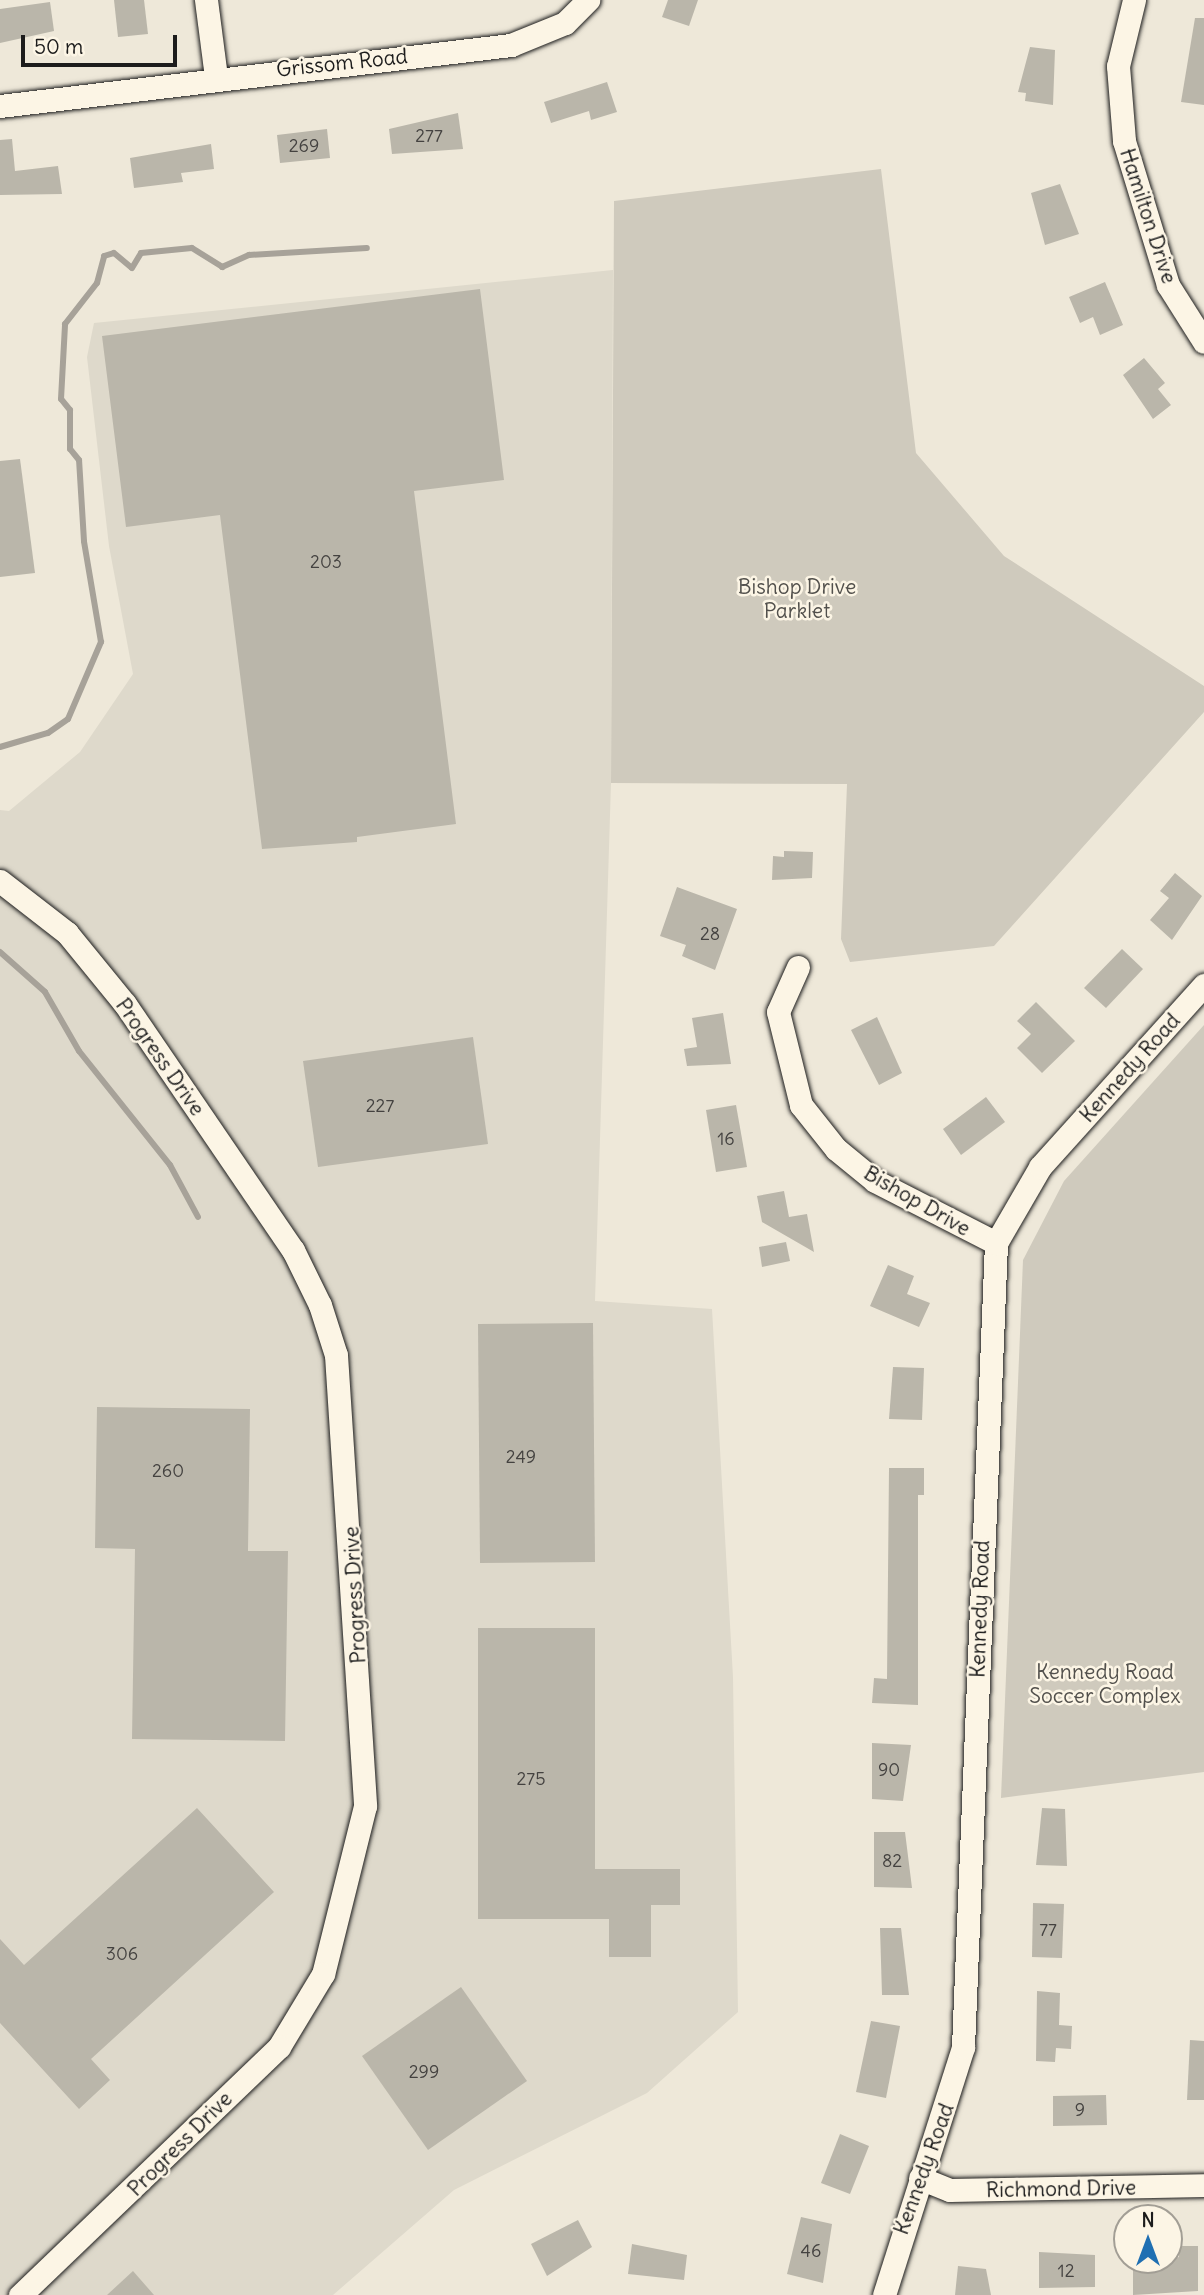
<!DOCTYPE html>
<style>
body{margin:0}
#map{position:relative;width:1204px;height:2295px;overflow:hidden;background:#eee8d9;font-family:Delius,sans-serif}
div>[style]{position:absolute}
.built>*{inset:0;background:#ded9cb}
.green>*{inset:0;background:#cfcabd}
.stream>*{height:6px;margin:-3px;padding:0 3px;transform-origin:3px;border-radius:3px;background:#a7a299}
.building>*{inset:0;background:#bab6aa}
.roads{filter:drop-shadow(0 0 2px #1c1c1c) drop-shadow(0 0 2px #1c1c1c)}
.minor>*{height:23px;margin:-11.5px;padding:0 11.5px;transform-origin:11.5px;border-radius:11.5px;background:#fcf5e5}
span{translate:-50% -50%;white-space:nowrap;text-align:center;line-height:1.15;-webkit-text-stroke:5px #fcf5e5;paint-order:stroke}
.number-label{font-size:18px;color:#444240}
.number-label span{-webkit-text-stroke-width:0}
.street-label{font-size:21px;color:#1c1c1c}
.park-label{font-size:21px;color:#52504c}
.north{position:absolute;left:1113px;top:2204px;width:70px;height:70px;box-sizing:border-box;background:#fcf5e5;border:2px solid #a29e95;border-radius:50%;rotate:0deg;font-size:19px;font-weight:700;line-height:28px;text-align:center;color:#1c1c1c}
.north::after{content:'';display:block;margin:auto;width:24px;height:32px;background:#1f6fb2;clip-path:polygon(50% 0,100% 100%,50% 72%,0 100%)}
.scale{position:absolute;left:21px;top:35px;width:156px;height:32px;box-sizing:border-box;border:4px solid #1c1c1c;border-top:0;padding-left:9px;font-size:21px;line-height:24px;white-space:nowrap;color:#1c1c1c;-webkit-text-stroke:5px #fcf5e5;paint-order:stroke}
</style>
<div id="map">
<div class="built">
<i style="clip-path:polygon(613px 270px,611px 783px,595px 1301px,712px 1309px,733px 1677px,738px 2012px,647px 2093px,454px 2190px,333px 2295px,0 2295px,0 810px,9px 811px,80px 752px,133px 674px,109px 546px,87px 357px,94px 323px)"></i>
</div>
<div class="green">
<i style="clip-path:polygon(881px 169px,916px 453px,1004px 556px,1204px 686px,1204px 712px,994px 946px,850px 962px,841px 939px,847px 784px,611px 783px,614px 201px)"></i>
<i style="clip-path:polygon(1204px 1025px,1204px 1772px,1001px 1798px,1023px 1260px,1064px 1181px)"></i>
</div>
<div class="stream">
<i style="left:0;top:747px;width:50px;rotate:-16.3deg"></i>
<i style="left:48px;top:733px;width:24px;rotate:-35deg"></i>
<i style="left:68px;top:719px;width:84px;rotate:-66.8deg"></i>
<i style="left:101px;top:642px;width:102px;rotate:-99.6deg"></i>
<i style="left:84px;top:541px;width:81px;rotate:-93.5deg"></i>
<i style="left:79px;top:460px;width:14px;rotate:-129deg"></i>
<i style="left:70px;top:449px;width:39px;rotate:-90deg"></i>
<i style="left:70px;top:410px;width:14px;rotate:-129deg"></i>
<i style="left:61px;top:399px;width:75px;rotate:-86.9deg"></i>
<i style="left:65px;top:324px;width:52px;rotate:-52deg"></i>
<i style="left:97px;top:283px;width:28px;rotate:-75deg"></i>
<i style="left:104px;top:256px;width:10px;rotate:-17deg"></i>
<i style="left:114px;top:253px;width:23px;rotate:40deg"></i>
<i style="left:132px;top:268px;width:17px;rotate:-59deg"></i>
<i style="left:141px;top:253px;width:51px;rotate:-5.6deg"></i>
<i style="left:192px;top:248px;width:36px;rotate:32deg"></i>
<i style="left:222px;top:267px;width:30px;rotate:-24deg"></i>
<i style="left:249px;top:255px;width:118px;rotate:-3.4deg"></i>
<i style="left:0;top:952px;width:60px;rotate:41.6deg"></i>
<i style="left:45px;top:992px;width:68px;rotate:60deg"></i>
<i style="left:79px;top:1051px;width:146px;rotate:51.4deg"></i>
<i style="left:170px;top:1165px;width:59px;rotate:61.7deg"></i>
</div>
<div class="building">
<i style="clip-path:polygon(114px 0,144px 0,148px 34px,118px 37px)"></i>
<i style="clip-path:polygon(668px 0,698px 0,689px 26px,662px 17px)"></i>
<i style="clip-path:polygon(50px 2px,54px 31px,0 43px,0 9px)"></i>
<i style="clip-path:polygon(1195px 18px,1204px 18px,1204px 105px,1181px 102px)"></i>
<i style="clip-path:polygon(1030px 47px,1055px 50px,1053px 105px,1025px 101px,1026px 93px,1018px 92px)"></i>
<i style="clip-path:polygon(607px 82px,617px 112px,591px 120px,589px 111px,551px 123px,544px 102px)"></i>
<i style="clip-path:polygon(458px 113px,463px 149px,392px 154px,389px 129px)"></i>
<i style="clip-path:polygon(327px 129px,330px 158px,280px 163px,277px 135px)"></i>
<i style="clip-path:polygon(12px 139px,15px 171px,58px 166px,62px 194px,0 195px,0 140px)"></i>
<i style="clip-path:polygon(211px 144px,214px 169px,181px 173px,183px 182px,134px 188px,130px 158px)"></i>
<i style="clip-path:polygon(1060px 184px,1079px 234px,1045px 245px,1031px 193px)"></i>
<i style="clip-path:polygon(1105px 282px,1123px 325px,1100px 335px,1093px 317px,1080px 323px,1069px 297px)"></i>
<i style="clip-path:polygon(480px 289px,504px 480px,414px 491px,456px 824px,357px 837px,357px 842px,262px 849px,220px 515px,126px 527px,102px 336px)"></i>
<i style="clip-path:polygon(1144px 358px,1165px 383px,1158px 389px,1171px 405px,1153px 419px,1123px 375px)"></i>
<i style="clip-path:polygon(20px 459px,35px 573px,0 577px,0 461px)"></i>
<i style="clip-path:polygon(784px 851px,813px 852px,812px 878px,772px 880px,773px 856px,784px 857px)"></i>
<i style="clip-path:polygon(1175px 873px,1202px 896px,1172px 940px,1150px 920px,1169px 898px,1160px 891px)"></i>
<i style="clip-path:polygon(677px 887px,737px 909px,715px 970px,682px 956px,686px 945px,660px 936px)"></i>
<i style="clip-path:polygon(1122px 949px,1143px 969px,1106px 1008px,1084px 988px)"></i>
<i style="clip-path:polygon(1036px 1002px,1075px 1041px,1042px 1073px,1017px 1048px,1031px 1034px,1017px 1021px)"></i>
<i style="clip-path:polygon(723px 1013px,731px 1064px,687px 1066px,684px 1049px,697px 1047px,692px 1018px)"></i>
<i style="clip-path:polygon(877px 1017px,902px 1073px,879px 1085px,851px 1030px)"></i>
<i style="clip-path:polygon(473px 1037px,488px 1144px,318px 1167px,303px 1061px)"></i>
<i style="clip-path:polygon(986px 1097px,1005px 1122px,961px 1155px,943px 1129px)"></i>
<i style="clip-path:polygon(736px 1105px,747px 1167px,716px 1172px,706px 1110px)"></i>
<i style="clip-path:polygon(784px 1191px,789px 1217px,807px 1214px,814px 1252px,762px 1222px,757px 1196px)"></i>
<i style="clip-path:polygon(786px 1242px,790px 1261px,762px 1267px,759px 1247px)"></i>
<i style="clip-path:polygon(888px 1265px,914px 1276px,907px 1294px,930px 1303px,919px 1327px,870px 1306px)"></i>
<i style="clip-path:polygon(593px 1323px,595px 1562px,480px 1563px,478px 1324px)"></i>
<i style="clip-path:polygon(893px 1367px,924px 1368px,922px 1420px,889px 1419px)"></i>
<i style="clip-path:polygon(97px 1407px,250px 1409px,248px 1551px,288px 1551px,285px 1741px,132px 1739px,135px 1549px,95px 1548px)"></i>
<i style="clip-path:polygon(889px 1468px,924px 1468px,924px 1495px,918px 1495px,918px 1705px,872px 1703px,874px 1678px,887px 1679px)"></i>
<i style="clip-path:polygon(478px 1628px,595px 1628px,595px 1869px,680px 1869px,680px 1905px,651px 1905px,651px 1957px,609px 1957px,609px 1919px,478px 1919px)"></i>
<i style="clip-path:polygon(872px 1743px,911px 1745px,903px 1801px,872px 1799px)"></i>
<i style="clip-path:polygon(197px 1808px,274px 1892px,91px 2059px,110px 2080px,79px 2109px,0 2023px,0 1939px,24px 1965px)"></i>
<i style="clip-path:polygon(1042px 1808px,1065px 1809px,1067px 1866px,1036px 1865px)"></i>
<i style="clip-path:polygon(874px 1832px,905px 1832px,912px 1888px,874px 1887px)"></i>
<i style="clip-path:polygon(1033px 1903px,1064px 1904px,1062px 1958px,1032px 1957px)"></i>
<i style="clip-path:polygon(880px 1928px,901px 1928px,909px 1995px,882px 1995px)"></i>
<i style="clip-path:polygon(461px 1987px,527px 2081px,428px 2150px,362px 2056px)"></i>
<i style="clip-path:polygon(1037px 1991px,1060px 1993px,1059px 2025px,1072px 2026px,1071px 2049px,1056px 2048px,1055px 2062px,1036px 2061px)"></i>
<i style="clip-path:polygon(871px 2021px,900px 2026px,886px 2098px,856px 2092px)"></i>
<i style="clip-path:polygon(1190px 2040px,1204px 2041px,1204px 2100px,1187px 2100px)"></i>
<i style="clip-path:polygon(1106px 2095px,1107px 2125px,1053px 2126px,1053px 2096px)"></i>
<i style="clip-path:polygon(840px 2134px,869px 2146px,850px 2194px,821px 2183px)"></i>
<i style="clip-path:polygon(801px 2217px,832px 2224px,823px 2283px,787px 2274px)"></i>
<i style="clip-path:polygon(578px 2220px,592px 2247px,547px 2276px,531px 2244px)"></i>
<i style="clip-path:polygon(632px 2244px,687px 2255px,684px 2280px,628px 2274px)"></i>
<i style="clip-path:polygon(1179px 2246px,1198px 2246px,1198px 2291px,1133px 2295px,1133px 2260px,1169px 2260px,1179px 2257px)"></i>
<i style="clip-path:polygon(1039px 2252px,1095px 2255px,1095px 2287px,1039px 2288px)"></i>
<i style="clip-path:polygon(958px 2266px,986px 2269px,991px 2295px,955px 2295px)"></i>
<i style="clip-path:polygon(133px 2271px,154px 2295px,107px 2295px)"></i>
</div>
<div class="roads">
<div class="minor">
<i style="left:206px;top:0;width:78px;rotate:82.6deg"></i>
<i style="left:1134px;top:0;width:68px;rotate:103.6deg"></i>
<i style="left:1118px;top:66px;width:75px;rotate:85.4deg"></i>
<i style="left:1124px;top:141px;width:151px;rotate:73deg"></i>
<i style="left:1168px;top:285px;width:67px;rotate:57.7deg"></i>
<i style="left:0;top:106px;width:515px;rotate:-6.81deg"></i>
<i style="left:511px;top:45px;width:58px;rotate:-22.2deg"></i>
<i style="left:565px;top:23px;width:33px;rotate:-45deg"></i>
<i style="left:0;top:881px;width:85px;rotate:37.8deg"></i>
<i style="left:67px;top:933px;width:92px;rotate:50.8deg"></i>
<i style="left:125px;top:1004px;width:298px;rotate:55.7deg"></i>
<i style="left:293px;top:1250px;width:61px;rotate:63.9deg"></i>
<i style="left:320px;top:1305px;width:52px;rotate:72.3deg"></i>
<i style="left:336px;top:1355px;width:452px;rotate:86.3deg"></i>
<i style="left:365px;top:1806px;width:173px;rotate:104deg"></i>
<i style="left:323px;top:1974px;width:85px;rotate:121.1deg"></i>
<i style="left:279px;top:2047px;width:359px;rotate:136.2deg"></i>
<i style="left:798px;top:967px;width:49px;rotate:114deg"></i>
<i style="left:778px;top:1012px;width:96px;rotate:76.1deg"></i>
<i style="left:801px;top:1105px;width:56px;rotate:51.5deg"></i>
<i style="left:836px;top:1149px;width:50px;rotate:39.4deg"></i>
<i style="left:875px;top:1181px;width:136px;rotate:27.1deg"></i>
<i style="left:920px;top:2178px;width:32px;rotate:22deg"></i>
<i style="left:950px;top:2190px;width:254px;rotate:-1.1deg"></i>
<i style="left:884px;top:2295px;width:260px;rotate:-72.3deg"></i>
<i style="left:963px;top:2047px;width:805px;rotate:-87.65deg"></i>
<i style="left:996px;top:1243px;width:88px;rotate:-59.9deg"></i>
<i style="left:1040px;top:1167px;width:245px;rotate:-48deg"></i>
</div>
</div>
<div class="number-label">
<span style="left:429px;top:136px">277</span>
<span style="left:304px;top:146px">269</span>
<span style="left:326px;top:562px">203</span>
<span style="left:710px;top:934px">28</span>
<span style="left:380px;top:1106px">227</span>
<span style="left:726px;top:1139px">16</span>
<span style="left:521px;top:1457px">249</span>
<span style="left:168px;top:1471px">260</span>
<span style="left:889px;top:1770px">90</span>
<span style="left:531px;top:1779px">275</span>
<span style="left:892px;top:1861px">82</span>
<span style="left:1048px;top:1930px">77</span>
<span style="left:122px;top:1954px">306</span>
<span style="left:424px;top:2072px">299</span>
<span style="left:1080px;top:2110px">9</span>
<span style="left:811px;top:2251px">46</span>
<span style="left:1066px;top:2271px">12</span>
</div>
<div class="street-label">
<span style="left:342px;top:63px;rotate:-6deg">Grissom Road</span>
<span style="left:1148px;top:216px;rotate:72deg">Hamilton Drive</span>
<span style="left:160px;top:1057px;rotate:55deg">Progress Drive</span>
<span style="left:1130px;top:1068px;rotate:-48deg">Kennedy Road</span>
<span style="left:917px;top:1201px;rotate:30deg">Bishop Drive</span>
<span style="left:355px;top:1595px;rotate:-93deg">Progress Drive</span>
<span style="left:980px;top:1609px;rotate:-88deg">Kennedy Road</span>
<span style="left:180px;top:2144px;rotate:-45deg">Progress Drive</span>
<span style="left:924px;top:2169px;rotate:-70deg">Kennedy Road</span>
<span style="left:1061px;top:2189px;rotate:-1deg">Richmond Drive</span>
</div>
<div class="park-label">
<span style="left:797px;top:599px">Bishop Drive<br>Parklet</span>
<span style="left:1105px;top:1684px">Kennedy Road<br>Soccer Complex</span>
</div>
<div class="north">N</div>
<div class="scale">50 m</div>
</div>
